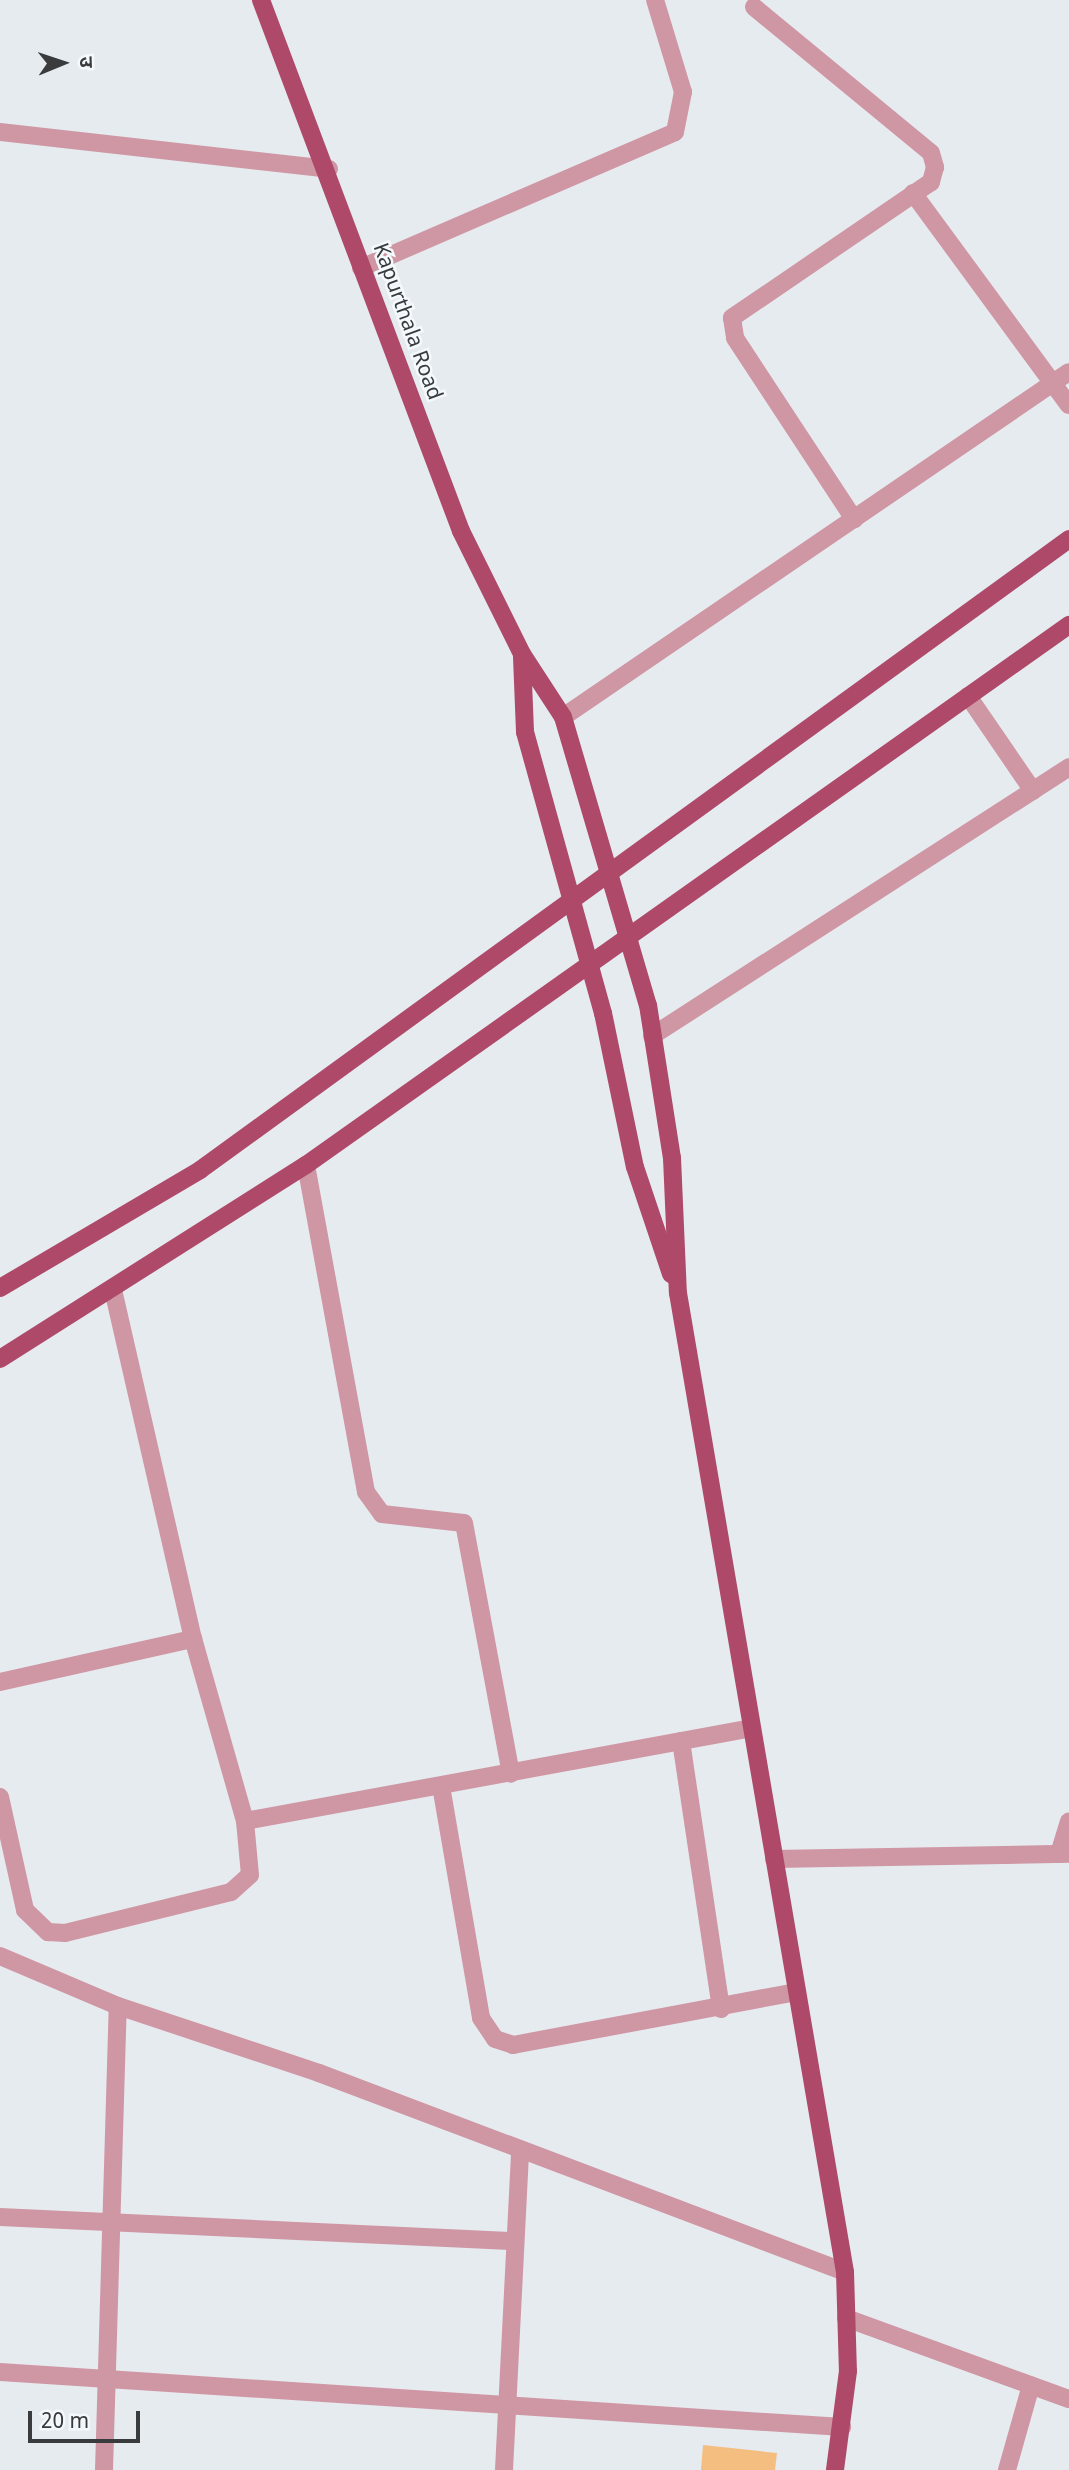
<!DOCTYPE html>
<meta charset="utf-8">
<style>
body{margin:0}
#map{position:relative;width:1069px;height:2470px;overflow:hidden;background:#e6ebf0;font-family:Georgia,"Noto Sans Devanagari",serif}
div>[style]{position:absolute}
.building>*{inset:0;background:#f3be80}
.minor>*{height:18px;margin:-9px;padding:0 9px;transform-origin:9px;border-radius:9px;background:#cf96a4}
.major>*{height:18px;margin:-9px;padding:0 9px;transform-origin:9px;border-radius:9px;background:#ae4969}
span{translate:-50% -50%;white-space:nowrap;text-align:center;line-height:1.15;-webkit-text-stroke:5px #f4f9fd;paint-order:stroke}
.street-label{font-size:21px;color:#393b3d}
.north{position:absolute;left:28px;top:28px;width:70px;height:70px;-webkit-text-stroke:5px #f4f9fd;paint-order:stroke;rotate:88deg;font-size:19px;font-weight:700;line-height:28px;text-align:center;color:#393b3d}
.north::after{content:'';display:block;margin:auto;width:24px;height:32px;background:#393b3d;clip-path:polygon(50% 0,100% 100%,50% 72%,0 100%)}
.scale{position:absolute;left:28px;top:2411px;width:112px;height:32px;box-sizing:border-box;border:4px solid #393b3d;border-top:0;padding-left:9px;font-size:21px;line-height:24px;white-space:nowrap;color:#393b3d;-webkit-text-stroke:5px #f4f9fd;paint-order:stroke}
</style>
<div id="map">
<div class="building">
<i style="clip-path:polygon(703px 2445px,777px 2453px,775px 2470px,701px 2470px)"></i>
</div>
<div class="minor">
<i style="left:754px;top:7px;width:229px;rotate:39.5deg"></i>
<i style="left:931px;top:153px;width:15px;rotate:74deg"></i>
<i style="left:935px;top:167px;width:16px;rotate:105deg"></i>
<i style="left:931px;top:182px;width:241px;rotate:145.7deg"></i>
<i style="left:732px;top:318px;width:20px;rotate:81deg"></i>
<i style="left:735px;top:338px;width:217px;rotate:56.7deg"></i>
<i style="left:0;top:132px;width:331px;rotate:6.4deg"></i>
<i style="left:913px;top:193px;width:263px;rotate:53.7deg"></i>
<i style="left:361px;top:268px;width:342px;rotate:-23.4deg"></i>
<i style="left:675px;top:132px;width:41px;rotate:-78.7deg"></i>
<i style="left:683px;top:92px;width:96px;rotate:-106.9deg"></i>
<i style="left:968px;top:696px;width:115px;rotate:55.6deg"></i>
<i style="left:563px;top:717px;width:612px;rotate:-34.29deg"></i>
<i style="left:652px;top:1036px;width:496px;rotate:-32.8deg"></i>
<i style="left:306px;top:1165px;width:332px;rotate:79.6deg"></i>
<i style="left:366px;top:1492px;width:27px;rotate:54deg"></i>
<i style="left:382px;top:1514px;width:82px;rotate:6.3deg"></i>
<i style="left:464px;top:1523px;width:255px;rotate:79.4deg"></i>
<i style="left:0;top:1682px;width:198px;rotate:-12.6deg"></i>
<i style="left:681px;top:1741px;width:271px;rotate:81.5deg"></i>
<i style="left:441px;top:1786px;width:235px;rotate:80.2deg"></i>
<i style="left:481px;top:2018px;width:25px;rotate:56deg"></i>
<i style="left:495px;top:2039px;width:19px;rotate:18deg"></i>
<i style="left:513px;top:2045px;width:289px;rotate:-10.6deg"></i>
<i style="left:0;top:1797px;width:116px;rotate:77.5deg"></i>
<i style="left:25px;top:1910px;width:32px;rotate:44deg"></i>
<i style="left:48px;top:1932px;width:17px;rotate:3deg"></i>
<i style="left:65px;top:1933px;width:171px;rotate:-13.9deg"></i>
<i style="left:231px;top:1892px;width:25px;rotate:-42deg"></i>
<i style="left:250px;top:1875px;width:54px;rotate:-95.3deg"></i>
<i style="left:245px;top:1821px;width:189px;rotate:-105.9deg"></i>
<i style="left:193px;top:1639px;width:357px;rotate:-102.9deg"></i>
<i style="left:245px;top:1821px;width:515px;rotate:-10.39deg"></i>
<i style="left:1059px;top:1854px;width:34px;rotate:-73deg"></i>
<i style="left:774px;top:1859px;width:295px;rotate:-1deg"></i>
<i style="left:0;top:1956px;width:128px;rotate:23deg"></i>
<i style="left:118px;top:2006px;width:212px;rotate:18.4deg"></i>
<i style="left:319px;top:2073px;width:562px;rotate:20.72deg"></i>
<i style="left:0;top:2217px;width:512px;rotate:2.69deg"></i>
<i style="left:846px;top:2318px;width:237px;rotate:20deg"></i>
<i style="left:0;top:2372px;width:844px;rotate:3.74deg"></i>
<i style="left:104px;top:2470px;width:464px;rotate:-88.3deg"></i>
<i style="left:504px;top:2470px;width:320px;rotate:-87.1deg"></i>
<i style="left:1007px;top:2470px;width:88px;rotate:-74.2deg"></i>
</div>
<div class="major">
<i style="left:261px;top:0;width:567px;rotate:69.36deg"></i>
<i style="left:461px;top:531px;width:137px;rotate:63.6deg"></i>
<i style="left:522px;top:654px;width:75px;rotate:56.9deg"></i>
<i style="left:563px;top:717px;width:300px;rotate:73.6deg"></i>
<i style="left:648px;top:1005px;width:155px;rotate:81.1deg"></i>
<i style="left:672px;top:1158px;width:135px;rotate:87.5deg"></i>
<i style="left:678px;top:1293px;width:993px;rotate:80.32deg"></i>
<i style="left:845px;top:2272px;width:99px;rotate:88.3deg"></i>
<i style="left:848px;top:2371px;width:100px;rotate:97.5deg"></i>
<i style="left:522px;top:657px;width:75px;rotate:87.7deg"></i>
<i style="left:525px;top:732px;width:292px;rotate:74.5deg"></i>
<i style="left:603px;top:1013px;width:157px;rotate:78.3deg"></i>
<i style="left:635px;top:1167px;width:113px;rotate:71.4deg"></i>
<i style="left:0;top:1288px;width:232px;rotate:-30.5deg"></i>
<i style="left:200px;top:1170px;width:1074px;rotate:-35.98deg"></i>
<i style="left:0;top:1359px;width:362px;rotate:-32.4deg"></i>
<i style="left:306px;top:1165px;width:935px;rotate:-35.29deg"></i>
</div>
<div class="street-label">
<span style="left:406px;top:322px;rotate:70deg">Kapurthala Road</span>
</div>
<div class="north">उ</div>
<div class="scale">20 m</div>
</div>
